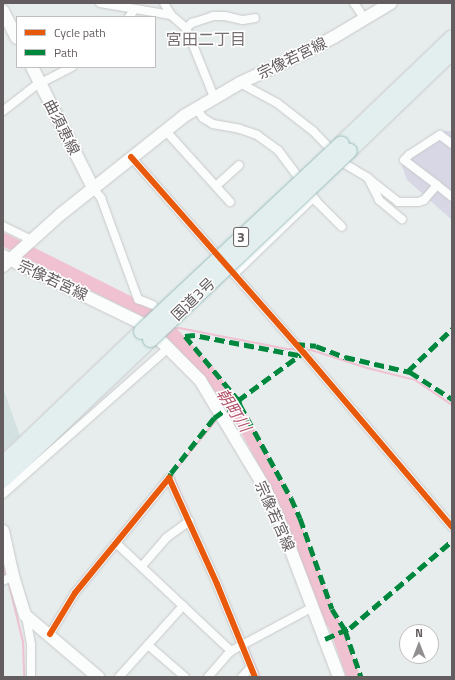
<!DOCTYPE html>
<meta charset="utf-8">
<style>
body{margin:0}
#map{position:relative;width:455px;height:680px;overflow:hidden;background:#e7ecec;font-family:"Titillium Web","Noto Sans JP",sans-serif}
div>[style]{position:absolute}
.commercial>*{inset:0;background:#d4e1e1}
.green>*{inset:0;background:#d8d7e6}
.stream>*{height:2px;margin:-1px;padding:0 1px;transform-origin:1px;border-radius:1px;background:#f0c1d1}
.river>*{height:13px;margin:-6.5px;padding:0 6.5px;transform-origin:6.5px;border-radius:6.5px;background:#f0c1d1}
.roads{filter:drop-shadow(0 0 1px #c8c9ca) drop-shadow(0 0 1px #c8c9ca)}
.street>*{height:8px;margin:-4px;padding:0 4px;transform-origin:4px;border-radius:4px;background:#fbfcfc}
.secondary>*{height:12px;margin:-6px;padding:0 6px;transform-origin:6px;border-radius:6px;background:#fbfcfc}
.highway>*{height:15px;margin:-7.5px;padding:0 7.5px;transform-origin:7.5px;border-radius:7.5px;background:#e3eeee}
.bridges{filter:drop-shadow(0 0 1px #99bfbc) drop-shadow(0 0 1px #99bfbc)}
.highway-bridge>*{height:15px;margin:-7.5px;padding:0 7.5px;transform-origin:7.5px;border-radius:7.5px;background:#e3eeee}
.quiet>*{height:5px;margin-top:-2.5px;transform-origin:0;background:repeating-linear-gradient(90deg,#00873e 0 10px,transparent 0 15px)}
.cycleway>*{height:6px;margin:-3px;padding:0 3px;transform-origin:3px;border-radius:3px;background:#e8590c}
span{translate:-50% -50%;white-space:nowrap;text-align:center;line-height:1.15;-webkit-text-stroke:3px #fff;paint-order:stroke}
.shield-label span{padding:1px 3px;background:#fff;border:1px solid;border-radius:3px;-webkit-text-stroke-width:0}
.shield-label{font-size:14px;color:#645d5f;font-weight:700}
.street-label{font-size:15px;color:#645d5f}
.neighbourhood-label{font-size:16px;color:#766e70}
.water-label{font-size:16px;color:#b4556c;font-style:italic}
.frame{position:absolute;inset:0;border:4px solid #645d5f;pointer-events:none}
.legend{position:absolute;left:16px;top:16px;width:140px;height:52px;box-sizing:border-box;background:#fff;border:1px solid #c1bebf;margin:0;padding:5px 7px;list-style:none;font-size:12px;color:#645d5f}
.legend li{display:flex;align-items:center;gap:8px;height:20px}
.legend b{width:20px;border:1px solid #c1bebf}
.north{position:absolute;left:399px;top:624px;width:40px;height:40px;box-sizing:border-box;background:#fff;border:1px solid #c1bebf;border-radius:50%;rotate:0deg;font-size:11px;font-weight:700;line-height:16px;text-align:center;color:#645d5f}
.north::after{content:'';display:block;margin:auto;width:14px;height:18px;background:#928f90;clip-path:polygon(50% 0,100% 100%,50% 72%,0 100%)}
</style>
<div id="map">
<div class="commercial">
<i style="clip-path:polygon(3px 388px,20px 436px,3px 451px)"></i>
</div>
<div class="green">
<i style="clip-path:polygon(444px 131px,452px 131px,452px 220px,407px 180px,402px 166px,403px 159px,434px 135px)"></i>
</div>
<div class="stream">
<i style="left:169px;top:330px;width:10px;rotate:-11deg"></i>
<i style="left:179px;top:328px;width:110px;rotate:11deg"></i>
<i style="left:287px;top:349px;width:10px"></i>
<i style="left:305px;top:350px;width:6px"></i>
<i style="left:311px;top:350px;width:59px;rotate:17.8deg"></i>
<i style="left:367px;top:368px;width:49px;rotate:14deg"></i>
<i style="left:415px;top:380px;width:45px;rotate:34deg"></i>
<i style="left:225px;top:414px;width:12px;rotate:-31deg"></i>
<i style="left:192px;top:520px;width:50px;rotate:-113.5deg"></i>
<i style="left:172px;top:474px;width:72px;rotate:-50.6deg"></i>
<i style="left:3px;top:564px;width:12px;rotate:76deg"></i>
<i style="left:8px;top:580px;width:64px;rotate:76.4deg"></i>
<i style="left:23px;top:642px;width:35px;rotate:88deg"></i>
<i style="left:247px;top:647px;width:33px;rotate:67deg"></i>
</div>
<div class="river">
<i style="left:3px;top:239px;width:154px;rotate:26.6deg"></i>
<i style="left:141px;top:308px;width:36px;rotate:38deg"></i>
<i style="left:169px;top:330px;width:55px;rotate:46.5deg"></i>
<i style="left:207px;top:370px;width:47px;rotate:53.6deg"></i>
<i style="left:235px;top:408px;width:100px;rotate:61.4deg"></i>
<i style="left:283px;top:496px;width:131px;rotate:68.9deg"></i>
<i style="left:330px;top:618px;width:12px;rotate:59deg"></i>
<i style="left:336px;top:628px;width:52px;rotate:70.9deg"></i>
</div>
<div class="roads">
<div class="street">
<i style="left:100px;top:3px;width:72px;rotate:9.6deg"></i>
<i style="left:164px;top:3px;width:14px;rotate:60deg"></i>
<i style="left:171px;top:15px;width:20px;rotate:41deg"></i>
<i style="left:186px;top:28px;width:74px;rotate:67.9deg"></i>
<i style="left:354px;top:3px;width:18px;rotate:56deg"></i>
<i style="left:129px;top:17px;width:10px;rotate:-53deg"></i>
<i style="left:186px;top:28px;width:8px;rotate:-40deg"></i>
<i style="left:192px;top:23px;width:22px;rotate:-18deg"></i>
<i style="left:213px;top:16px;width:12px"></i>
<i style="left:225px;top:16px;width:18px;rotate:13deg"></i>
<i style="left:243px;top:20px;width:12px;rotate:-9deg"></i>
<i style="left:240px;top:83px;width:42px;rotate:28.4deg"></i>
<i style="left:277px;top:103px;width:46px;rotate:37.9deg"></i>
<i style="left:313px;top:131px;width:46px;rotate:45.9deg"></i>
<i style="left:345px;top:164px;width:27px;rotate:31deg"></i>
<i style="left:368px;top:178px;width:25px;rotate:63deg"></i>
<i style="left:379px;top:200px;width:30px;rotate:40deg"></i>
<i style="left:196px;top:108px;width:12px;rotate:55deg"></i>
<i style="left:203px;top:118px;width:12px;rotate:31deg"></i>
<i style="left:213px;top:124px;width:27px;rotate:10deg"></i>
<i style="left:240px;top:129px;width:18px;rotate:19deg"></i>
<i style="left:257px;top:135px;width:26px;rotate:36deg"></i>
<i style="left:278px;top:150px;width:65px;rotate:53.1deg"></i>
<i style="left:317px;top:202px;width:35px;rotate:45deg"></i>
<i style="left:3px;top:111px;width:41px;rotate:-38deg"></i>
<i style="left:35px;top:86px;width:42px;rotate:-27.2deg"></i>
<i style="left:165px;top:130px;width:97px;rotate:47.9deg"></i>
<i style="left:131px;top:157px;width:261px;rotate:48.6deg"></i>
<i style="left:304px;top:353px;width:228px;rotate:49.6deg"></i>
<i style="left:369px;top:179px;width:37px;rotate:38deg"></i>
<i style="left:398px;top:202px;width:20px"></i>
<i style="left:418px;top:202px;width:6px;rotate:-18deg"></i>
<i style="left:424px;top:200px;width:20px;rotate:-49deg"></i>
<i style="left:437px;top:185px;width:41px;rotate:-142.9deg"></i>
<i style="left:404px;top:160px;width:7px;rotate:-45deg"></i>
<i style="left:409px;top:155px;width:37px;rotate:-33deg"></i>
<i style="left:440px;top:135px;width:15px;rotate:37deg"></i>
<i style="left:437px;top:185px;width:19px;rotate:39deg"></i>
<i style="left:216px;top:186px;width:31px;rotate:-42deg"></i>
<i style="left:93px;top:188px;width:13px;rotate:51deg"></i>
<i style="left:101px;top:198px;width:108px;rotate:69.9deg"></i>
<i style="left:138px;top:299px;width:16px;rotate:22deg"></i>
<i style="left:3px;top:226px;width:32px;rotate:26deg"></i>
<i style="left:234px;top:274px;width:110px;rotate:-43.9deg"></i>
<i style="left:3px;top:494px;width:222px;rotate:-41.5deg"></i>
<i style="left:116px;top:543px;width:158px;rotate:43.2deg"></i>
<i style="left:142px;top:566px;width:37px;rotate:-49deg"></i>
<i style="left:166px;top:538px;width:29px;rotate:-36deg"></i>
<i style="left:3px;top:581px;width:11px;rotate:-27deg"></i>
<i style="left:26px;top:616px;width:28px;rotate:80deg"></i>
<i style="left:31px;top:644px;width:33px;rotate:90deg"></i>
<i style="left:50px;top:634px;width:48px;rotate:-58.6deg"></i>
<i style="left:75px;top:593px;width:149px;rotate:-50.7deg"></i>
<i style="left:169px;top:478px;width:116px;rotate:65.6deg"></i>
<i style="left:217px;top:584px;width:100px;rotate:67.8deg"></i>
<i style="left:148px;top:645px;width:49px;rotate:40.9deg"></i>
<i style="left:119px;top:677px;width:96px;rotate:-48deg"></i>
<i style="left:208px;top:677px;width:35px;rotate:-49deg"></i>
<i style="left:231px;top:651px;width:93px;rotate:-28.2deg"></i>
<i style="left:242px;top:677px;width:13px;rotate:-48deg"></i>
</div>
<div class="secondary">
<i style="left:3px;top:11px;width:30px;rotate:63deg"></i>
<i style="left:32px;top:67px;width:136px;rotate:63.2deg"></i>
<i style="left:3px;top:256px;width:158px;rotate:25.9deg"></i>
<i style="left:145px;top:325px;width:78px;rotate:45deg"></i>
<i style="left:200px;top:380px;width:126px;rotate:59deg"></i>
<i style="left:265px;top:488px;width:43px;rotate:66.4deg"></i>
<i style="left:282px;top:527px;width:160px;rotate:69.2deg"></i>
<i style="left:3px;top:266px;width:78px;rotate:-41.9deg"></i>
<i style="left:61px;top:214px;width:157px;rotate:-38.5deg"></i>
<i style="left:184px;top:116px;width:65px;rotate:-30.5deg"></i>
<i style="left:240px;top:83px;width:68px;rotate:-25.1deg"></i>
<i style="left:302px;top:54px;width:36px;rotate:-28deg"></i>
<i style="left:334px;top:37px;width:66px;rotate:-30.8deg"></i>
<i style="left:3px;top:531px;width:46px;rotate:77.5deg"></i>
<i style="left:13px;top:576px;width:41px;rotate:72.9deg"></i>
<i style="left:25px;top:615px;width:96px;rotate:40.3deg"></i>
</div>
<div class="highway">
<i style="left:341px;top:143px;width:153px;rotate:-43.7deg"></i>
<i style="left:349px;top:150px;width:143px;rotate:-43.9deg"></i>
<i style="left:3px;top:463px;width:191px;rotate:-43.7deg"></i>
<i style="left:3px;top:479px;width:203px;rotate:-43.6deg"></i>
</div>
</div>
<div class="bridges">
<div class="highway-bridge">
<i style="left:141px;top:331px;width:274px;rotate:-43.2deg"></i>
<i style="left:150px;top:339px;width:274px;rotate:-43.5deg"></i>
</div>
</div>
<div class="quiet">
<i style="left:295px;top:344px;width:21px;rotate:5deg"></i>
<i style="left:316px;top:346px;width:31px;rotate:21deg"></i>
<i style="left:345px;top:357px;width:67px;rotate:13deg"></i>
<i style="left:410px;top:372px;width:50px;rotate:32.7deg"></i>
<i style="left:298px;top:355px;width:106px;rotate:-169.1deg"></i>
<i style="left:194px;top:335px;width:9px;rotate:174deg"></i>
<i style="left:185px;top:336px;width:85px;rotate:50.3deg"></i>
<i style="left:239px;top:401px;width:4px;rotate:76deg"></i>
<i style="left:240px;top:405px;width:106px;rotate:61.3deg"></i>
<i style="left:291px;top:498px;width:22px;rotate:66deg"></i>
<i style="left:300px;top:518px;width:96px;rotate:70.6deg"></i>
<i style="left:332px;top:609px;width:25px;rotate:58deg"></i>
<i style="left:345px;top:630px;width:50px;rotate:71.2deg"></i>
<i style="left:408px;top:371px;width:61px;rotate:-43.7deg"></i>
<i style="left:169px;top:478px;width:5px;rotate:-68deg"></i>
<i style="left:171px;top:473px;width:70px;rotate:-52deg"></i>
<i style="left:214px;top:418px;width:107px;rotate:-36.2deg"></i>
<i style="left:325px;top:639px;width:27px;rotate:-24deg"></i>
<i style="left:350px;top:628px;width:134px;rotate:-40.5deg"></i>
</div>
<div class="cycleway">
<i style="left:131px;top:157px;width:261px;rotate:48.6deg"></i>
<i style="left:304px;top:353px;width:228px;rotate:49.6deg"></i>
<i style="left:50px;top:634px;width:48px;rotate:-58.6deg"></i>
<i style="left:75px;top:593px;width:149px;rotate:-50.7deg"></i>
<i style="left:169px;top:478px;width:116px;rotate:65.6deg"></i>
<i style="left:217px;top:584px;width:100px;rotate:67.8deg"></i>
</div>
<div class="shield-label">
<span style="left:241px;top:237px">3</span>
</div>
<div class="street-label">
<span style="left:292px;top:58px;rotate:-26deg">宗像若宮線</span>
<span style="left:62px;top:127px;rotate:63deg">曲須恵線</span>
<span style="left:53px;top:280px;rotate:25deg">宗像若宮線</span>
<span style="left:193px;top:299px;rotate:-44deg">国道3号</span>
<span style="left:275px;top:516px;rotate:66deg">宗像若宮線</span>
</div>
<div class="neighbourhood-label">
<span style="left:206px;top:39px">宮田二丁目</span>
</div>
<div class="water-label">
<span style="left:234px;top:410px;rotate:57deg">朝町川</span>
</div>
<div class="frame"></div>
<ul class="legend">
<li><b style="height:5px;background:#e8590c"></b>Cycle path</li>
<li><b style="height:5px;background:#00873e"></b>Path</li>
</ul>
<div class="north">N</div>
</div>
